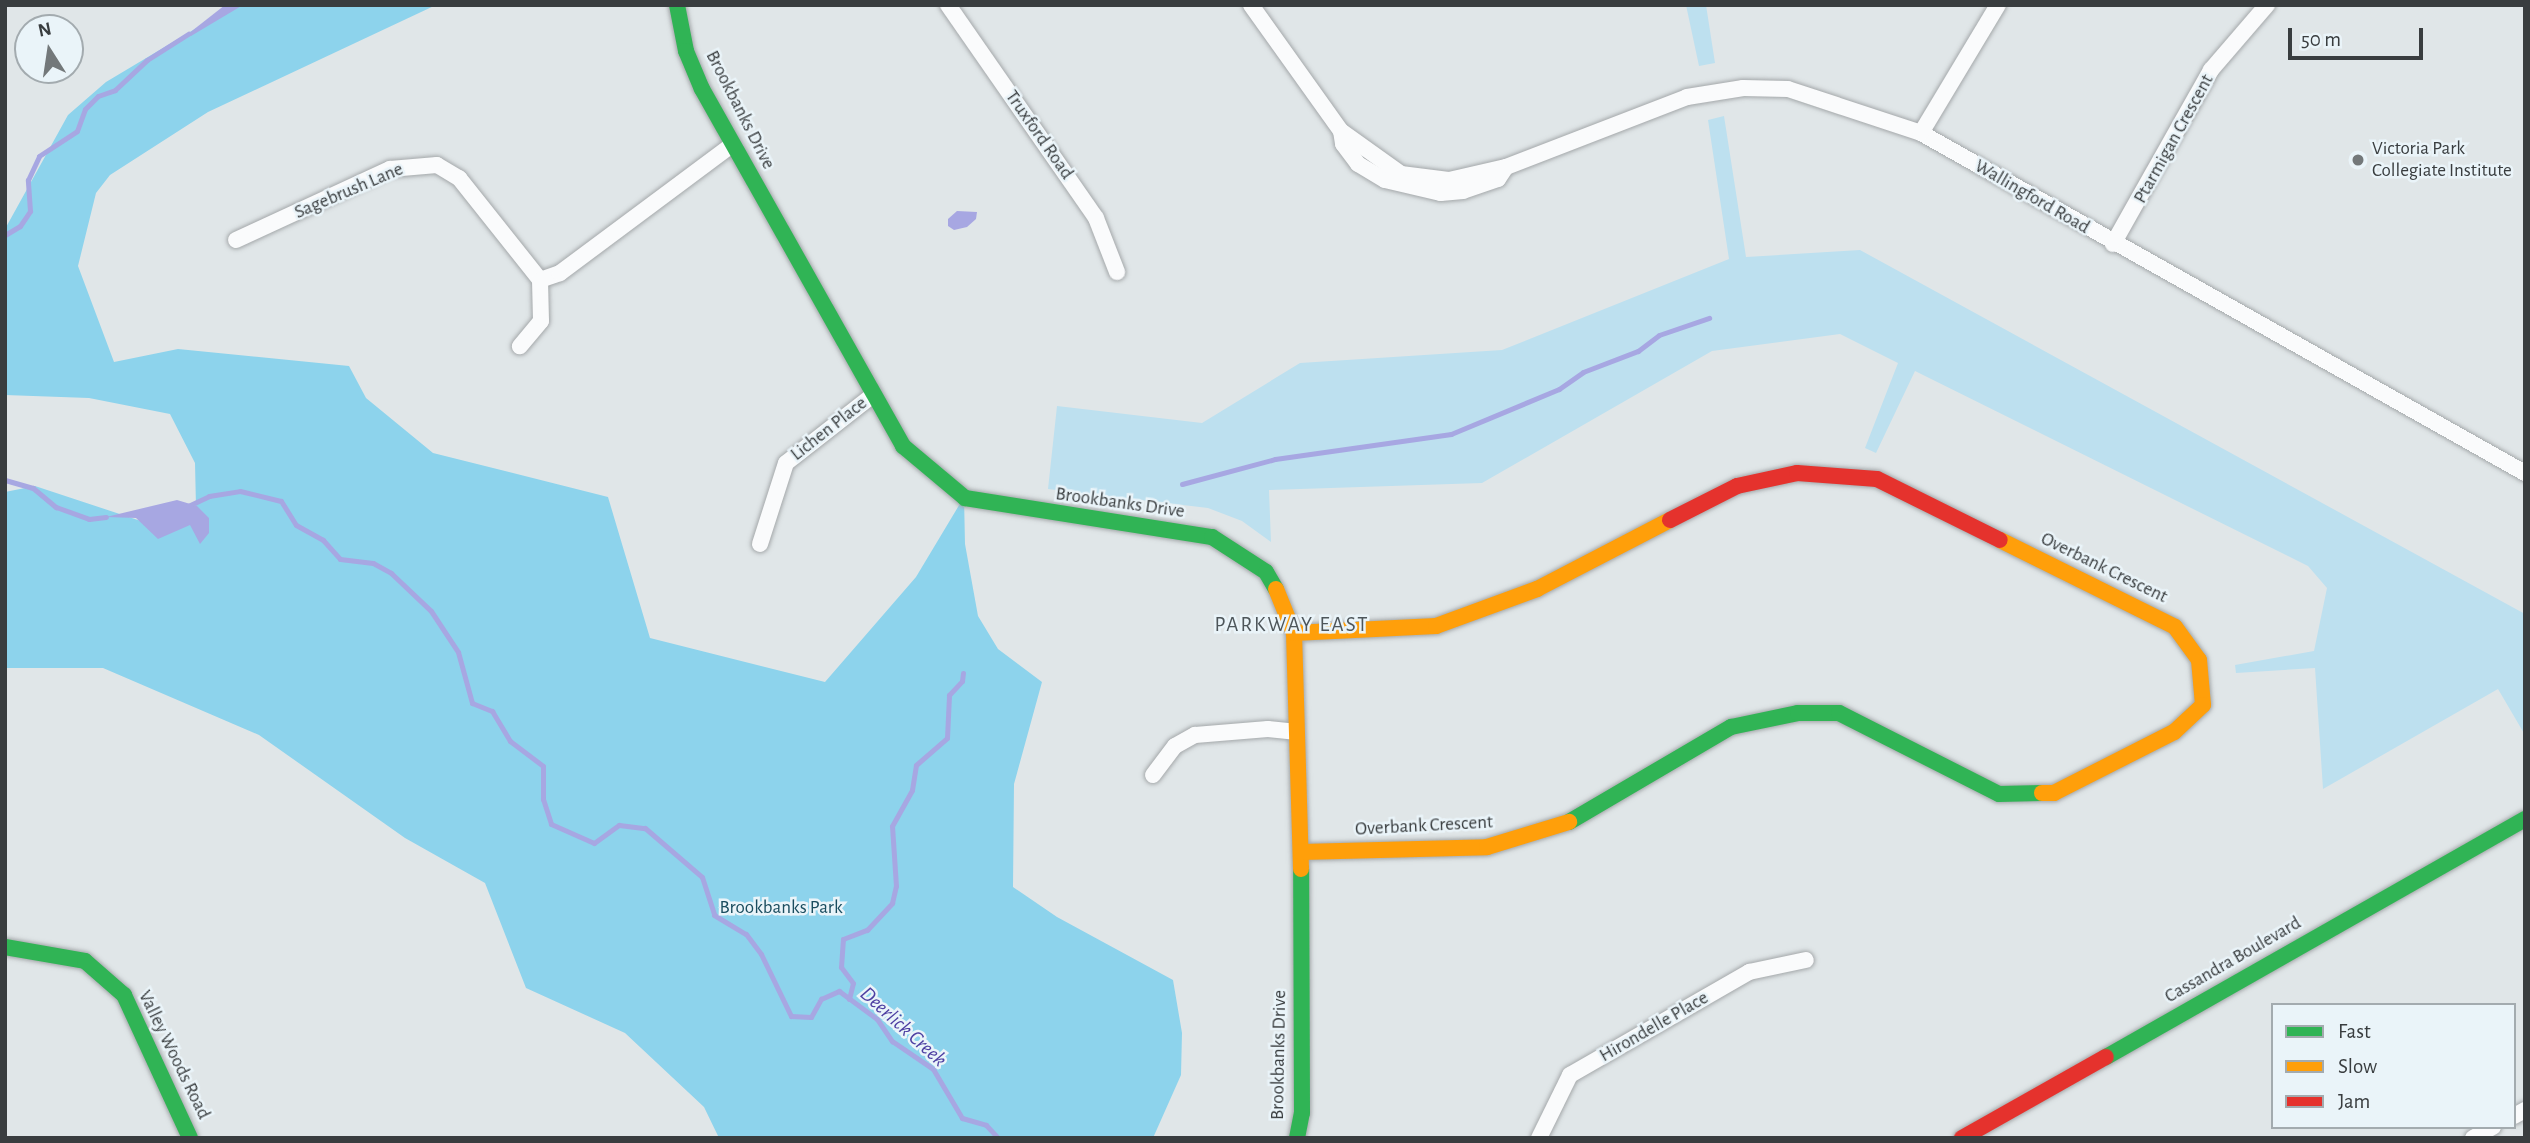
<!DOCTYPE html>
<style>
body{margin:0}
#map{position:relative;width:2530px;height:1143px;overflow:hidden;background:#e0e6e8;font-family:"Alegreya Sans",sans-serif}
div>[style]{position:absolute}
.green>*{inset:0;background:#bde0ef}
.forest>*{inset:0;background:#8dd3ec}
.water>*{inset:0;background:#a7a7e2}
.stream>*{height:5px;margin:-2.5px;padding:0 2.5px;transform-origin:2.5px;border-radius:2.5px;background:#a7a7e2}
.roads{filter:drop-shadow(0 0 2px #a4a8aa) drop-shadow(0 0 2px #a4a8aa)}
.street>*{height:16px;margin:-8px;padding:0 8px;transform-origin:8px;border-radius:8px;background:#fafbfc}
.fast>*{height:16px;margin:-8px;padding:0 8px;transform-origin:8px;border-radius:8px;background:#30b455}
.slow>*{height:16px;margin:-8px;padding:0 8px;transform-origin:8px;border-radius:8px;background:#ff9f0a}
.jam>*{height:16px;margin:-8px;padding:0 8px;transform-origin:8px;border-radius:8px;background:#e5322d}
.dots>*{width:19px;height:19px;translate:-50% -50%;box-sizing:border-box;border:4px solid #eaf4f9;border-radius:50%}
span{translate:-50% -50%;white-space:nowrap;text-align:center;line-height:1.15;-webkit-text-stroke:5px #eaf4f9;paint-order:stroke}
.street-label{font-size:19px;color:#393d3f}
.poi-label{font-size:19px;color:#393d3f}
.left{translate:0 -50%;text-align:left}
.park-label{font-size:19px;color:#1a4d5f}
.neighbourhood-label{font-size:21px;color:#4e565a;letter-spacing:2px}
.water-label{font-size:21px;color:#4d3fa2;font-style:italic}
.frame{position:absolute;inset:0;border:7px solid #393d3f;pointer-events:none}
.legend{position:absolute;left:2271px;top:1003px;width:245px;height:126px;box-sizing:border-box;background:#eaf4f9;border:2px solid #a3abaf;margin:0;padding:9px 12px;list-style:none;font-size:21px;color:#393d3f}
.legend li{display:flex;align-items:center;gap:14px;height:35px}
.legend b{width:35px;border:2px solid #a3abaf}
.north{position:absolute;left:14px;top:14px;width:70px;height:70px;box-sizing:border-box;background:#eaf4f9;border:2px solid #a3abaf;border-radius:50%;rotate:348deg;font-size:19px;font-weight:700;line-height:28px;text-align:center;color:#393d3f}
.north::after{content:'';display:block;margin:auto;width:24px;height:32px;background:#73787a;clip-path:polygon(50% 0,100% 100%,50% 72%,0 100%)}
.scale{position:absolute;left:2288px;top:28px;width:135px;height:32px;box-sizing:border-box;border:4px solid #393d3f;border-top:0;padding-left:9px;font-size:21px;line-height:24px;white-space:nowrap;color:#393d3f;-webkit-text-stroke:5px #eaf4f9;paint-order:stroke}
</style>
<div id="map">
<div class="green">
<i style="clip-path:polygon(1686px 5px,1706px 5px,1715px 63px,1699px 66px)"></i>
<i style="clip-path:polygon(1724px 116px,1746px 257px,1860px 250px,2525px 614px,2525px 735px,2498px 689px,2323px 789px,2315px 668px,2236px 673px,2235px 665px,2314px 651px,2327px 588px,2308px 566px,1915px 371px,1876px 453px,1865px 448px,1898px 363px,1840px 334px,1712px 351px,1482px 483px,1269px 490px,1271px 542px,1242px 521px,1208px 508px,1048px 489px,1057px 406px,1202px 423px,1300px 363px,1502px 350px,1729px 259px,1708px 120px)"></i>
</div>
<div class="forest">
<i style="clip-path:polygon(235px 5px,436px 5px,208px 112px,110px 175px,96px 193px,78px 266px,114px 362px,178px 349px,349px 366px,366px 398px,433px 453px,608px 497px,650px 638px,825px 682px,916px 577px,964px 497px,965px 544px,978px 616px,998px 649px,1042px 682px,1014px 784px,1013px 887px,1057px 917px,1173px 980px,1182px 1033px,1181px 1075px,1153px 1138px,719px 1138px,704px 1107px,625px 1033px,526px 988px,485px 883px,405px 838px,259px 735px,103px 668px,5px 668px,5px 492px,35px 486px,153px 525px,196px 507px,195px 463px,170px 414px,89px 398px,5px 395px,5px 229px,68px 115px,106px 82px)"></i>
</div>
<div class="water">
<i style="clip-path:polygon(225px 5px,243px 5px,191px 36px,188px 34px)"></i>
<i style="clip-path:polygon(957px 211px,977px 212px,976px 219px,967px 227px,954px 230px,948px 226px,948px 219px)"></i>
<i style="clip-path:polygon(177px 500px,197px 506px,209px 518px,209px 533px,200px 544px,190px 525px,158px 539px,136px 518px,106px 517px)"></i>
</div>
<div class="stream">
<i style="left:5px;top:235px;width:17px;rotate:-31deg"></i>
<i style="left:20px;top:226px;width:18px;rotate:-56deg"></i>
<i style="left:30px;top:211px;width:31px;rotate:-94deg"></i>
<i style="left:28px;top:180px;width:26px;rotate:-65deg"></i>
<i style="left:39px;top:156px;width:45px;rotate:-33.3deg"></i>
<i style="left:77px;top:131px;width:23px;rotate:-70deg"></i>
<i style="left:85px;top:109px;width:18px;rotate:-45deg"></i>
<i style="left:98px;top:96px;width:18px;rotate:-19deg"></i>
<i style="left:115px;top:90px;width:44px;rotate:-43.2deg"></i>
<i style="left:147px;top:60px;width:49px;rotate:-32.4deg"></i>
<i style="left:5px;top:480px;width:29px;rotate:16deg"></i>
<i style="left:33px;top:488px;width:30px;rotate:40deg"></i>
<i style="left:56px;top:507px;width:35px;rotate:20deg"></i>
<i style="left:89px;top:519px;width:17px;rotate:-7deg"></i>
<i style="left:1182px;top:484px;width:96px;rotate:-15deg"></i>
<i style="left:1275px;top:459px;width:178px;rotate:-8.1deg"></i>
<i style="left:1451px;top:434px;width:117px;rotate:-22.6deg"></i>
<i style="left:1559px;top:389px;width:29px;rotate:-35deg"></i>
<i style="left:1583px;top:372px;width:59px;rotate:-20.9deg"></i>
<i style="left:1638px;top:351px;width:26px;rotate:-37deg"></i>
<i style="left:1659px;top:335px;width:53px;rotate:-18.8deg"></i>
<i style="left:188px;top:506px;width:23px;rotate:-25deg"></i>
<i style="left:209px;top:496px;width:31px;rotate:-9deg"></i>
<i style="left:240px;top:491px;width:42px;rotate:13.7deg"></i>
<i style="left:281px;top:501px;width:28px;rotate:58deg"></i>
<i style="left:296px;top:525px;width:31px;rotate:29deg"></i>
<i style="left:323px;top:540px;width:25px;rotate:48deg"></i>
<i style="left:340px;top:559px;width:33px;rotate:7deg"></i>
<i style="left:373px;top:563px;width:21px;rotate:29deg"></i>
<i style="left:391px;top:573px;width:55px;rotate:43.5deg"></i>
<i style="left:431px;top:611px;width:49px;rotate:56.6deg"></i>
<i style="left:458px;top:652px;width:53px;rotate:74.6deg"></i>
<i style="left:472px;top:703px;width:22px;rotate:22deg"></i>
<i style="left:492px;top:711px;width:35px;rotate:59deg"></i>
<i style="left:510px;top:741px;width:41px;rotate:37.1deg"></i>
<i style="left:543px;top:766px;width:33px;rotate:90deg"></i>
<i style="left:543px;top:799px;width:26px;rotate:72deg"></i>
<i style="left:551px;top:824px;width:47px;rotate:23.8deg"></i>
<i style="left:594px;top:843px;width:31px;rotate:-36deg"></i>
<i style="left:619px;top:825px;width:26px;rotate:7deg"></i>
<i style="left:645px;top:828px;width:75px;rotate:40.7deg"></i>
<i style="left:702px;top:877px;width:40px;rotate:72deg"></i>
<i style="left:714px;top:915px;width:37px;rotate:31deg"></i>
<i style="left:746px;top:934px;width:25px;rotate:53deg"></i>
<i style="left:761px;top:954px;width:69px;rotate:64.2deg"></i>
<i style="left:791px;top:1016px;width:20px;rotate:3deg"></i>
<i style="left:811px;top:1017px;width:21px;rotate:-61deg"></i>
<i style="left:821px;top:999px;width:20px;rotate:-24deg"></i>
<i style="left:839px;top:991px;width:47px;rotate:36.4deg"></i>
<i style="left:877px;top:1019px;width:27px;rotate:56deg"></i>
<i style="left:892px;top:1041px;width:50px;rotate:34.3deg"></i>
<i style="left:933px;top:1069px;width:57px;rotate:59.4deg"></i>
<i style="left:962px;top:1118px;width:25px;rotate:16deg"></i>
<i style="left:986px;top:1125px;width:18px;rotate:47deg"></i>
<i style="left:849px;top:999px;width:16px;rotate:-76deg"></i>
<i style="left:853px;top:983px;width:20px;rotate:-127deg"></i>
<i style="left:841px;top:967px;width:28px;rotate:-86deg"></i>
<i style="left:843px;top:939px;width:26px;rotate:-21deg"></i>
<i style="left:867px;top:930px;width:37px;rotate:-47deg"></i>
<i style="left:892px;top:903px;width:17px;rotate:-77deg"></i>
<i style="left:896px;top:886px;width:60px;rotate:-93.8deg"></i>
<i style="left:892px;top:826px;width:41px;rotate:-60.9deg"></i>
<i style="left:912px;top:790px;width:25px;rotate:-81deg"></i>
<i style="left:916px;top:765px;width:41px;rotate:-41.1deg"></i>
<i style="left:947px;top:738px;width:43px;rotate:-87.3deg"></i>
<i style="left:949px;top:695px;width:19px;rotate:-47deg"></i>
<i style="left:962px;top:681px;width:8px;rotate:-83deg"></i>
</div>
<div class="roads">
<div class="street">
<i style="left:948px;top:5px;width:259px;rotate:55.2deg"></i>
<i style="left:1096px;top:218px;width:58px;rotate:68.7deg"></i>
<i style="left:1251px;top:5px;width:155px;rotate:54.5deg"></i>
<i style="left:1341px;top:131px;width:13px;rotate:81deg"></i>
<i style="left:1343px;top:144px;width:25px;rotate:53deg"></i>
<i style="left:1358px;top:164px;width:31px;rotate:31deg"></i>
<i style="left:1385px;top:180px;width:57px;rotate:13.1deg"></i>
<i style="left:1441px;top:193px;width:22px;rotate:-5deg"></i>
<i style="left:1463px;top:191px;width:37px;rotate:-19deg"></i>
<i style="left:1498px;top:179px;width:14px;rotate:-56deg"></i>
<i style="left:1341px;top:131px;width:74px;rotate:35.6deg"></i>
<i style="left:1401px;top:174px;width:48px;rotate:7.1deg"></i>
<i style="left:1449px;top:180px;width:58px;rotate:-12.8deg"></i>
<i style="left:1506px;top:167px;width:194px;rotate:-21.1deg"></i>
<i style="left:1687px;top:97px;width:57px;rotate:-9.1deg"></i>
<i style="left:1743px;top:88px;width:45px;rotate:1.3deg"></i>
<i style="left:1788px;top:89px;width:140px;rotate:18.3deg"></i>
<i style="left:1921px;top:133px;width:693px;rotate:29.38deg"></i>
<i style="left:1921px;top:133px;width:149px;rotate:-59deg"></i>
<i style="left:236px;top:240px;width:170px;rotate:-24.8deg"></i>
<i style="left:390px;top:169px;width:47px;rotate:-4.9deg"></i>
<i style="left:437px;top:165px;width:26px;rotate:31deg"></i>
<i style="left:459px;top:178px;width:130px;rotate:51.5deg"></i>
<i style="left:540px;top:280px;width:41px;rotate:88.6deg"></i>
<i style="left:541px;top:321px;width:33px;rotate:130deg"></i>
<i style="left:2113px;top:244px;width:200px;rotate:-60.6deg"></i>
<i style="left:2211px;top:70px;width:86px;rotate:-49.3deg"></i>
<i style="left:540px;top:280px;width:21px;rotate:-19deg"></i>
<i style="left:560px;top:273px;width:214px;rotate:-36.7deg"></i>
<i style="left:760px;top:544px;width:85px;rotate:-72.2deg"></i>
<i style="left:786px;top:463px;width:110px;rotate:-38deg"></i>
<i style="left:1153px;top:775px;width:36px;rotate:-53deg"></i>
<i style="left:1175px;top:746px;width:23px;rotate:-29deg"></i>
<i style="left:1195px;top:735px;width:73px;rotate:-4.7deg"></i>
<i style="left:1268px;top:729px;width:27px;rotate:6deg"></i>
<i style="left:2514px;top:1116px;width:13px;rotate:-29deg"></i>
<i style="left:1539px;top:1138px;width:70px;rotate:-63.8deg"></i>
<i style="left:1570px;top:1075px;width:207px;rotate:-29.9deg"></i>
<i style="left:1749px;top:972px;width:58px;rotate:-11.9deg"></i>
<i style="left:2473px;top:1138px;width:23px;rotate:-29deg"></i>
</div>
<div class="fast">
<i style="left:677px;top:5px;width:47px;rotate:78.9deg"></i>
<i style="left:686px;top:51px;width:41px;rotate:67.2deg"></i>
<i style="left:702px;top:89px;width:410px;rotate:60.6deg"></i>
<i style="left:903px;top:446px;width:81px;rotate:40deg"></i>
<i style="left:965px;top:498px;width:250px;rotate:9deg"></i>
<i style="left:1212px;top:537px;width:64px;rotate:32.9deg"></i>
<i style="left:1266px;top:572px;width:20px;rotate:60deg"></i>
<i style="left:1569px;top:822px;width:188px;rotate:-30.4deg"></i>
<i style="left:1731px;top:727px;width:68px;rotate:-11.8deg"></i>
<i style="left:1798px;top:713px;width:41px"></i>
<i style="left:1839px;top:713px;width:179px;rotate:26.9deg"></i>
<i style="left:1999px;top:794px;width:43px;rotate:-1.3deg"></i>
<i style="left:5px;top:947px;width:81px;rotate:9.9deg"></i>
<i style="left:85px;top:961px;width:52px;rotate:41.1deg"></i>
<i style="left:124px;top:995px;width:157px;rotate:65.2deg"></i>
<i style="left:2106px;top:1057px;width:482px;rotate:-29.6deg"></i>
<i style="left:1297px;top:1138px;width:25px;rotate:-79deg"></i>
<i style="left:1302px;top:1113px;width:244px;rotate:-90.2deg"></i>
</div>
<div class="slow">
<i style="left:2000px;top:540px;width:195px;rotate:26.4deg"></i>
<i style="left:2175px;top:627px;width:41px;rotate:54deg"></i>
<i style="left:2199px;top:660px;width:45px;rotate:84.9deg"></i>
<i style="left:2203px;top:705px;width:40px;rotate:137deg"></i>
<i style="left:2174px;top:732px;width:135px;rotate:153.1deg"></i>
<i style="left:2054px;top:793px;width:12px;rotate:180deg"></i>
<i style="left:1276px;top:589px;width:48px;rotate:67.8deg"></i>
<i style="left:1294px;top:633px;width:236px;rotate:88.3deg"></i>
<i style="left:1294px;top:633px;width:142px;rotate:-2.8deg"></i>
<i style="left:1436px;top:626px;width:108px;rotate:-20.1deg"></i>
<i style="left:1537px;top:589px;width:150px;rotate:-27.4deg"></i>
<i style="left:1301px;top:852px;width:186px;rotate:-1.5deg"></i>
<i style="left:1487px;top:847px;width:86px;rotate:-17deg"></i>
</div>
<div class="jam">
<i style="left:1670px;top:520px;width:75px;rotate:-26.9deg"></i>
<i style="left:1737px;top:486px;width:61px;rotate:-12.2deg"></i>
<i style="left:1797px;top:473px;width:80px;rotate:4.3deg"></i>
<i style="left:1877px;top:479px;width:137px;rotate:26.4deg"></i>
<i style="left:1962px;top:1138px;width:165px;rotate:-29.4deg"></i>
</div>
</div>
<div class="dots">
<i style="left:2358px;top:160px;background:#73787a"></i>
</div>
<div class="street-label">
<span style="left:740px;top:110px;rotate:63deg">Brookbanks Drive</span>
<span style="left:1039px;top:135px;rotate:55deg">Truxford Road</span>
<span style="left:2174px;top:139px;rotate:-61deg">Ptarmigan Crescent</span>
<span style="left:349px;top:191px;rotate:-23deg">Sagebrush Lane</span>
<span style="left:2032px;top:197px;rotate:30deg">Wallingford Road</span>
<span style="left:829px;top:429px;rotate:-38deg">Lichen Place</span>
<span style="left:1120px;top:503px;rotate:8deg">Brookbanks Drive</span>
<span style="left:2104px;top:568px;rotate:26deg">Overbank Crescent</span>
<span style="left:1424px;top:826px;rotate:-3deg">Overbank Crescent</span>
<span style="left:2233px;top:960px;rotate:-30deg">Cassandra Boulevard</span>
<span style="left:1654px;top:1027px;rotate:-30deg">Hirondelle Place</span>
<span style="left:174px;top:1055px;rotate:64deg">Valley Woods Road</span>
<span style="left:1279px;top:1055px;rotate:-89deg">Brookbanks Drive</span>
</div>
<div class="poi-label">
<span class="left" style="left:2372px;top:160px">Victoria Park<br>Collegiate Institute</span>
</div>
<div class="park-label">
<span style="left:781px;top:908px">Brookbanks Park</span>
</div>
<div class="neighbourhood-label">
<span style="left:1292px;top:625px">PARKWAY EAST</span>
</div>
<div class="water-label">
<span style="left:903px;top:1027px;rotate:42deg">Deerlick Creek</span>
</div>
<div class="frame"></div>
<ul class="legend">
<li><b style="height:9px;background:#30b455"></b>Fast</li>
<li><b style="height:9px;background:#ff9f0a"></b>Slow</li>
<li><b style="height:9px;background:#e5322d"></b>Jam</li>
</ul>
<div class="north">N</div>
<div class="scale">50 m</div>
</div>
